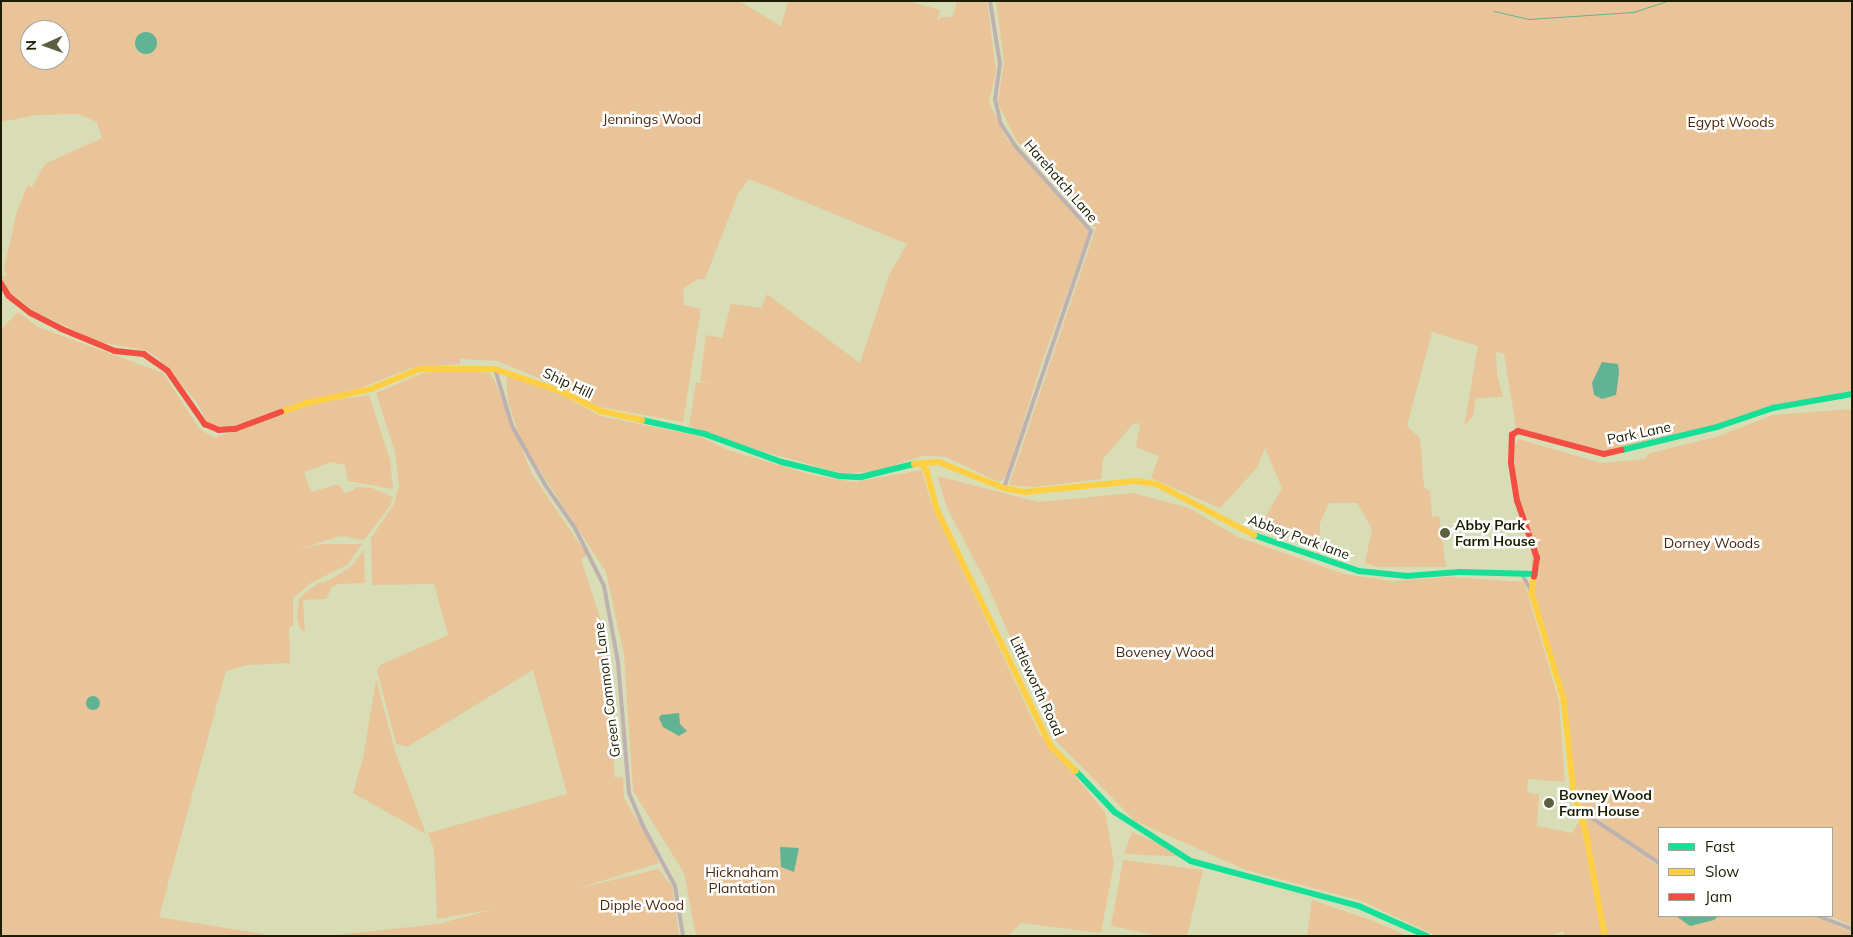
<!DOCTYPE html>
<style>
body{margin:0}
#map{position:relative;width:1853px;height:937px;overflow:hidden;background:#d8ddb6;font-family:Mulish,sans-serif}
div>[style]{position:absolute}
.green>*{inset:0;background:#e9c498}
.water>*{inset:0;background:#60b394}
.round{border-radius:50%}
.stream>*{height:1px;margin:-0.5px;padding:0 0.5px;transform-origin:0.5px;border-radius:0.5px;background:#60b394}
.street>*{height:4px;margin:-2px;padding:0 2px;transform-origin:2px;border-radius:2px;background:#beb1b0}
.fast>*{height:5.5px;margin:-2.75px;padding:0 2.75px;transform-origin:2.75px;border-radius:2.75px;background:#16e098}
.slow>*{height:5.5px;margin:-2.75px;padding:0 2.75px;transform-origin:2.75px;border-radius:2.75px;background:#ffcf43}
.jam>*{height:5.5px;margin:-2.75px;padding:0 2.75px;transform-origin:2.75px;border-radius:2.75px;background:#f24e42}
.dots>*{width:14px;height:14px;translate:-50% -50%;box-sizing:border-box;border:2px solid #fff;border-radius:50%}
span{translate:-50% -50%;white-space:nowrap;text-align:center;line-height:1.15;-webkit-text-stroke:5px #fff;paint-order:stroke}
.park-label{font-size:14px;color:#4a260b}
.street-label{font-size:14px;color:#1b1d01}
.poi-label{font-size:14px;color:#1b1d01;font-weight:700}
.left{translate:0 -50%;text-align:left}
.frame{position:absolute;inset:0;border:2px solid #1b1d01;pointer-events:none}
.legend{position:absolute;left:1658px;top:827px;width:175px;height:90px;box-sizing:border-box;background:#fff;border:1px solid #a4a599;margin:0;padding:6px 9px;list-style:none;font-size:15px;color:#1b1d01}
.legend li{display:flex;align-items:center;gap:10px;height:25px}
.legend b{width:25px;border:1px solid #a4a599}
.north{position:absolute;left:20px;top:20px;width:50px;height:50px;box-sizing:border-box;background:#fff;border:1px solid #a4a599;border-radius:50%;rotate:268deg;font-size:14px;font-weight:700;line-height:20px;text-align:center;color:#1b1d01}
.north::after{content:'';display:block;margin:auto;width:18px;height:22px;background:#5d6040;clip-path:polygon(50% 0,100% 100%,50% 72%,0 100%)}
</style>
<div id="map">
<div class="green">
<i style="clip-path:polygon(evenodd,1px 1px,739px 1px,781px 26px,788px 1px,908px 1px,940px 10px,937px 22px,941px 17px,953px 17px,957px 1px,987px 1px,996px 71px,989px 102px,1006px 138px,1089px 232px,1041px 365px,1006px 477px,999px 482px,946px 457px,935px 456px,922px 456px,875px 472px,840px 473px,734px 443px,689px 426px,696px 382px,715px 384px,700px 381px,706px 335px,722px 338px,731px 304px,761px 308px,767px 294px,860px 363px,889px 275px,907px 244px,749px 179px,738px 194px,705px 279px,698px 279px,683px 289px,684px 305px,701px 309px,683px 422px,595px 406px,566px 389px,497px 361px,460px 359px,460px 364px,411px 368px,361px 388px,303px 402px,226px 428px,209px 425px,196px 401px,157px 357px,145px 350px,98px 342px,34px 311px,7px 290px,1px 275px,7px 276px,4px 268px,17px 211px,28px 185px,32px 187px,45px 164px,102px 138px,97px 122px,78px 114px,36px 115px,1px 122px,1px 1px,30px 30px,60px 30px,60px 60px,30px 60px,30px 30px)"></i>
<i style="clip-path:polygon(996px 1px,1852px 1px,1852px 392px,1773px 406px,1716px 425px,1604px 452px,1516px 427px,1504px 354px,1496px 352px,1497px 374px,1503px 397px,1476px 398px,1473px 416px,1464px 426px,1478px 346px,1432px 332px,1407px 426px,1420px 438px,1424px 487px,1430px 491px,1432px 517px,1439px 516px,1446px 567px,1378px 567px,1365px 563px,1372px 529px,1357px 503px,1329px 503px,1320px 523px,1320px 555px,1292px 533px,1257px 532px,1282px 488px,1265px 448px,1257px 468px,1220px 508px,1151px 478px,1159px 456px,1136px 447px,1140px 423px,1133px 424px,1103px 459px,1101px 479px,1035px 487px,1009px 485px,1096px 228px,1016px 140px,998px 103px,1004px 62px)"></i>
<i style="clip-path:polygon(18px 312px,38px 327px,163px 373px,199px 428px,214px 438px,316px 403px,369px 395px,390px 460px,393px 489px,348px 481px,345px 465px,331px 462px,304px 472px,311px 492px,335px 485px,340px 485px,344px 493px,355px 490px,354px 487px,372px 488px,393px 497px,390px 506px,364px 540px,340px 536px,297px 550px,321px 544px,362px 544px,347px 565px,311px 583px,293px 598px,293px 626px,289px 627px,290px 663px,248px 665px,226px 671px,159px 917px,275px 936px,1px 936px,1px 329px)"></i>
<i style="clip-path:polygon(451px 370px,489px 373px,494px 379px,532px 474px,587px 555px,581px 559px,601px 621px,615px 778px,623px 777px,624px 798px,652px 845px,659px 863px,576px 889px,658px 869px,672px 886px,679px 936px,277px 936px,336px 935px,438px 924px,494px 909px,437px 919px,434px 850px,428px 833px,567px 794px,533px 670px,407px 747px,396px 744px,377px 670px,380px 665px,448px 635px,434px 584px,372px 585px,371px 538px,394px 504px,399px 486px,395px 452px,376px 393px,423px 373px)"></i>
<i style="clip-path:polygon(506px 375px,560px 394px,600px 416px,699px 436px,728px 450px,812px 475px,854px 482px,922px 470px,931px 503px,1039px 733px,1105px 812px,1114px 863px,1101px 933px,1021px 923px,1008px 936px,696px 936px,684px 873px,633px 791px,624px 655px,606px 572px,521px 441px,508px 401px)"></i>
<i style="clip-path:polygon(1852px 409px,1852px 926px,1830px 916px,1832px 828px,1659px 828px,1659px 861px,1639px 850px,1581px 805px,1566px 745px,1562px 701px,1533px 601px,1531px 540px,1516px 488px,1514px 446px,1519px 439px,1601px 463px,1644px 459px,1650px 453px,1716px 437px,1773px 415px)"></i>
<i style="clip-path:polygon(937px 476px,1038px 502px,1133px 493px,1189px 508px,1238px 537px,1344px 574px,1391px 581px,1450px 577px,1524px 582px,1559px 701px,1565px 782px,1528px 779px,1527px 792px,1539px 795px,1537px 826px,1572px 833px,1580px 820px,1603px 936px,1565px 936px,1563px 931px,1550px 936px,1437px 936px,1362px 901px,1246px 870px,1135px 821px,1055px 740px,987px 584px,948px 510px)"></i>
<i style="clip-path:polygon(364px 550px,365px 583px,338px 584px,332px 587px,326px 599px,303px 600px,305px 632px,301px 630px,297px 619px,299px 598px,318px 583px,326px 582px,351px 567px)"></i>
<i style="clip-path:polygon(376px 679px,395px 751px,426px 834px,353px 793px,363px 758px)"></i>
<i style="clip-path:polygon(1587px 816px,1659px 867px,1659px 916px,1812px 916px,1852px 932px,1852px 936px,1607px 936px,1585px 819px)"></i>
<i style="clip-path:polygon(1132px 832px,1190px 857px,1124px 854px)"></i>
<i style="clip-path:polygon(1123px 860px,1203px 870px,1187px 936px,1160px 936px,1111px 926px)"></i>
<i style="clip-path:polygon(1312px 900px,1374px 921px,1407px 936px,1307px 936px)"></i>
</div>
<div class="water">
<i class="round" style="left:135px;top:32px;width:22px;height:22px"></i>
<i style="clip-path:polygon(1602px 362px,1618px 364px,1619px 373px,1616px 395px,1602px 399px,1594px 395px,1592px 383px)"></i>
<i class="round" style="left:86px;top:696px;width:14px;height:14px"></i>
<i style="clip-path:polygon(679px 713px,680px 724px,687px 731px,679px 736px,663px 727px,659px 718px,661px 715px)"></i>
<i style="clip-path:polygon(780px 847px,799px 848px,794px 872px,781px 867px)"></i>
<i style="clip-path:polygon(1676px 916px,1718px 916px,1714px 920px,1690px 926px)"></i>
</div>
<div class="stream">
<i style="left:1494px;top:11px;width:35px;rotate:13deg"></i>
<i style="left:1528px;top:19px;width:105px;rotate:-3.8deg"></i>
<i style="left:1633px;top:12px;width:36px;rotate:-18deg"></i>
</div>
<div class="street">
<i style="left:990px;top:1px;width:64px;rotate:81deg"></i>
<i style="left:1000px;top:64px;width:35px;rotate:98deg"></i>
<i style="left:995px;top:99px;width:26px;rotate:77deg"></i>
<i style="left:1001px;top:124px;width:27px;rotate:57deg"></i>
<i style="left:1016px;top:147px;width:113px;rotate:48.2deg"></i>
<i style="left:1091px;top:231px;width:271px;rotate:108.7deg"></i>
<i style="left:495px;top:369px;width:59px;rotate:73.4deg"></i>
<i style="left:512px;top:426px;width:69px;rotate:60.5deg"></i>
<i style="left:546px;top:486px;width:51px;rotate:55.4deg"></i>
<i style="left:575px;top:528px;width:65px;rotate:63.4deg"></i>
<i style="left:604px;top:586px;width:77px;rotate:79.6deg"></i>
<i style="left:618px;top:662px;width:131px;rotate:85.2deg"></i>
<i style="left:629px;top:793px;width:36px;rotate:67deg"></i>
<i style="left:643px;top:826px;width:68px;rotate:61.9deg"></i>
<i style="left:675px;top:886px;width:51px;rotate:80.9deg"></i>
<i style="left:1522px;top:574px;width:21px;rotate:62deg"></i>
<i style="left:1580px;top:810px;width:95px;rotate:33.9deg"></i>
<i style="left:1818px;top:916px;width:36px;rotate:21deg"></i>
</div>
<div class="fast">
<i style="left:642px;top:420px;width:65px;rotate:12.5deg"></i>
<i style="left:705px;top:434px;width:82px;rotate:20deg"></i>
<i style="left:782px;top:462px;width:59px;rotate:13.8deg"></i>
<i style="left:839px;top:476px;width:22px;rotate:3deg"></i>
<i style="left:861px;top:477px;width:55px;rotate:-13.8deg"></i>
<i style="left:1622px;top:450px;width:98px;rotate:-13.6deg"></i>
<i style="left:1717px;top:427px;width:59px;rotate:-18.7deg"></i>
<i style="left:1773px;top:408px;width:80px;rotate:-10deg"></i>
<i style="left:1254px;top:535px;width:111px;rotate:18.9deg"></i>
<i style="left:1359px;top:571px;width:48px;rotate:5.9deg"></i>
<i style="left:1407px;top:576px;width:52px;rotate:-4.4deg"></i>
<i style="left:1459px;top:572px;width:76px;rotate:1.5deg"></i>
<i style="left:1076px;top:771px;width:57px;rotate:46.4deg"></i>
<i style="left:1115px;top:812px;width:90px;rotate:32.8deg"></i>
<i style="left:1191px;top:861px;width:174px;rotate:15deg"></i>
<i style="left:1359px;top:906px;width:74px;rotate:23.8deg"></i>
</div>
<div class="slow">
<i style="left:281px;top:412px;width:28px;rotate:-19deg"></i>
<i style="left:307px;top:403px;width:66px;rotate:-12.3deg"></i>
<i style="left:371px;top:389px;width:53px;rotate:-22.2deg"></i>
<i style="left:420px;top:369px;width:75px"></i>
<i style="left:495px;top:369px;width:72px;rotate:18.7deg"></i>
<i style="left:563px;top:392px;width:42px;rotate:26.6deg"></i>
<i style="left:601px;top:411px;width:42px;rotate:12.4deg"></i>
<i style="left:914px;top:464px;width:25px;rotate:-5deg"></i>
<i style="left:939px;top:462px;width:70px;rotate:21.8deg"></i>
<i style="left:1004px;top:488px;width:21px;rotate:11deg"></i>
<i style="left:1025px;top:492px;width:111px;rotate:-5.7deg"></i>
<i style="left:1135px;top:481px;width:22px;rotate:8deg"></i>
<i style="left:1157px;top:484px;width:110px;rotate:27.7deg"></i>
<i style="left:922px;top:464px;width:9px;rotate:54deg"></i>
<i style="left:927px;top:471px;width:39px;rotate:75deg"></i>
<i style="left:937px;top:509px;width:263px;rotate:64.3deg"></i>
<i style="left:1051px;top:746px;width:35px;rotate:45deg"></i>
<i style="left:1534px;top:577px;width:16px;rotate:97deg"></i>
<i style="left:1532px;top:593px;width:112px;rotate:73.3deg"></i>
<i style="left:1564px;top:700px;width:93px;rotate:83.8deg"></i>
<i style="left:1574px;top:792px;width:42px;rotate:73.3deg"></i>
<i style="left:1586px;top:832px;width:106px;rotate:79.6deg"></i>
</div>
<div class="jam">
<i style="left:1px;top:283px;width:15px;rotate:58deg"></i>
<i style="left:9px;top:296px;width:28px;rotate:38deg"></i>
<i style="left:31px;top:313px;width:35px;rotate:27deg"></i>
<i style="left:62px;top:329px;width:57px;rotate:22.5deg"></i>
<i style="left:115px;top:351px;width:29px;rotate:6deg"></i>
<i style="left:144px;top:354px;width:29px;rotate:35deg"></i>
<i style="left:168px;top:371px;width:65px;rotate:55.1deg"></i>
<i style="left:205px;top:424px;width:15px;rotate:23deg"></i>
<i style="left:219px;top:430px;width:16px;rotate:-4deg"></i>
<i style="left:235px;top:429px;width:49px;rotate:-20.3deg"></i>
<i style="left:1534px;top:577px;width:19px;rotate:-81deg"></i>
<i style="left:1537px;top:558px;width:60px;rotate:-109.3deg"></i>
<i style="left:1517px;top:501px;width:38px;rotate:-99deg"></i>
<i style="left:1511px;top:463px;width:28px;rotate:-88deg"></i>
<i style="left:1512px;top:435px;width:7px;rotate:-34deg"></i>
<i style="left:1518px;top:431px;width:89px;rotate:15deg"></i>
<i style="left:1604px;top:454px;width:18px;rotate:-13deg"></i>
</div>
<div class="dots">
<i style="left:1445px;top:533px;background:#5d6040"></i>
<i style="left:1549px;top:803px;background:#5d6040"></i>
</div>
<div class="park-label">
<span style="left:652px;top:119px">Jennings Wood</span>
<span style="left:1731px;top:122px">Egypt Woods</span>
<span style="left:1712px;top:543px">Dorney Woods</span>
<span style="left:1165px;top:652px">Boveney Wood</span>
<span style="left:742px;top:880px">Hicknaham<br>Plantation</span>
<span style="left:642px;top:905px">Dipple Wood</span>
</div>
<div class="street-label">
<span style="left:1061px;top:181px;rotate:49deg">Harehatch Lane</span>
<span style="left:568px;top:383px;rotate:25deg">Ship Hill</span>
<span style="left:1639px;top:433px;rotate:-12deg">Park Lane</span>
<span style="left:1299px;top:537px;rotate:20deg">Abbey Park lane</span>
<span style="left:1037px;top:686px;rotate:65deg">Littleworth Road</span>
<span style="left:607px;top:690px;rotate:-97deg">Green Common Lane</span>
</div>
<div class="poi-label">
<span class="left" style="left:1455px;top:533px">Abby Park<br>Farm House</span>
<span class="left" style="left:1559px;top:803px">Bovney Wood<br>Farm House</span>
</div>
<div class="frame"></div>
<ul class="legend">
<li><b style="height:6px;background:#16e098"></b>Fast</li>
<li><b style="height:6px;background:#ffcf43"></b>Slow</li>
<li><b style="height:6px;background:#f24e42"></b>Jam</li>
</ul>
<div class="north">N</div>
</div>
